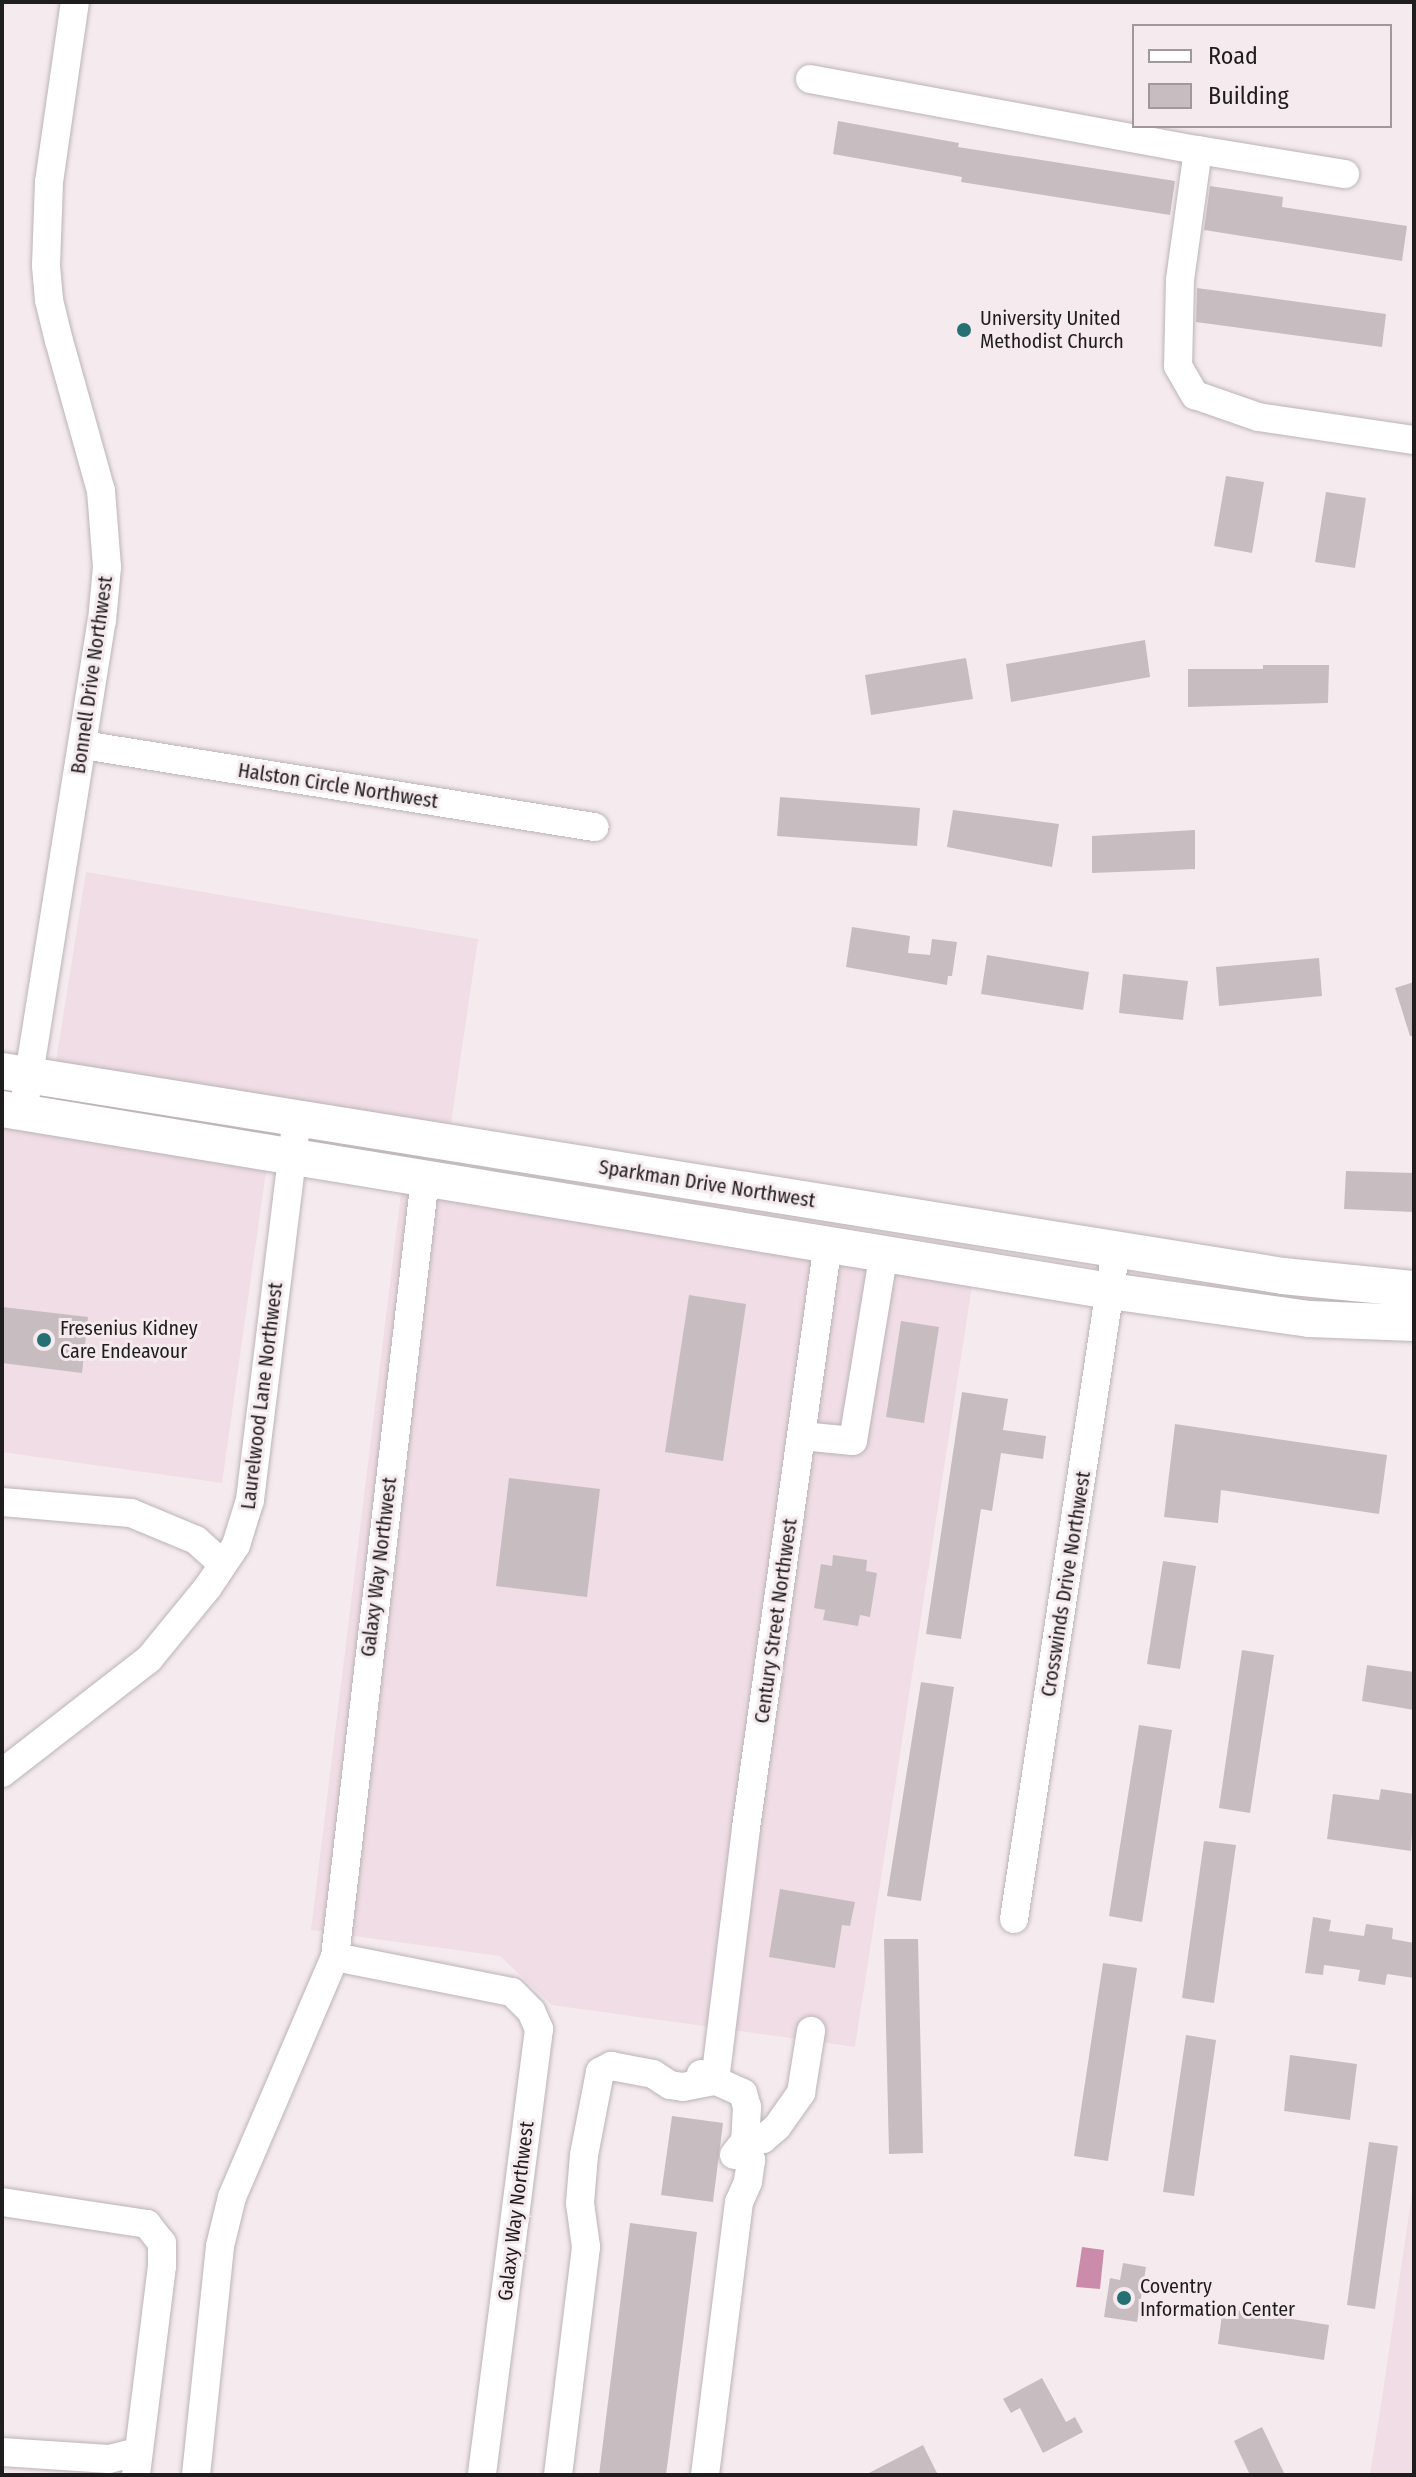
<!DOCTYPE html>
<style>
body{margin:0}
#map{position:relative;width:1416px;height:2477px;overflow:hidden;background:#f5ebef;font-family:"Fira Sans Condensed",sans-serif}
div>[style]{position:absolute}
.built>*{inset:0;background:#f0dde5}
.water>*{inset:0;background:#cb8baa}
.building>*{inset:0;background:#c7bdc1}
.roads{filter:drop-shadow(0 0 2px #bcb3b7) drop-shadow(0 0 2px #bcb3b7)}
.minor>*{height:28px;margin:-14px;padding:0 14px;transform-origin:14px;border-radius:14px;background:#fff}
.major>*{height:36px;margin:-18px;padding:0 18px;transform-origin:18px;border-radius:18px;background:#fff}
.dots>*{width:22px;height:22px;translate:-50% -50%;box-sizing:border-box;border:4px solid #f5ebef;border-radius:50%}
span{translate:-50% -50%;white-space:nowrap;text-align:center;line-height:1.15;-webkit-text-stroke:6px #f5ebef;paint-order:stroke}
.poi-label{font-size:20px;color:#201d1e}
.left{translate:0 -50%;text-align:left}
.street-label{font-size:20px;color:#201d1e}
.frame{position:absolute;inset:0;border:4px solid #201d1e;pointer-events:none}
.legend{position:absolute;left:1132px;top:24px;width:260px;height:104px;box-sizing:border-box;background:#f5ebef;border:2px solid #a0999b;margin:0;padding:10px 14px;list-style:none;font-size:24px;color:#201d1e}
.legend li{display:flex;align-items:center;gap:16px;height:40px}
.legend b{width:40px;border:2px solid #a0999b}
</style>
<div id="map">
<div class="built">
<i style="clip-path:polygon(86px 872px,478px 939px,441px 1191px,973px 1279px,855px 2047px,552px 2005px,500px 1956px,311px 1930px,402px 1185px,267px 1164px,222px 1483px,2px 1452px,2px 1061px,55px 1068px)"></i>
<i style="clip-path:polygon(1414px 2180px,1414px 2475px,1370px 2475px,1382px 2398px)"></i>
</div>
<div class="water">
<i style="clip-path:polygon(1082px 2247px,1104px 2250px,1100px 2289px,1076px 2287px)"></i>
</div>
<div class="building">
<i style="clip-path:polygon(838px 121px,959px 143px,958px 147px,1175px 181px,1170px 215px,961px 182px,962px 177px,833px 154px)"></i>
<i style="clip-path:polygon(1210px 186px,1283px 197px,1282px 207px,1407px 226px,1402px 261px,1204px 230px)"></i>
<i style="clip-path:polygon(1197px 288px,1386px 314px,1382px 347px,1196px 322px)"></i>
<i style="clip-path:polygon(1226px 476px,1264px 482px,1252px 553px,1214px 546px)"></i>
<i style="clip-path:polygon(1326px 492px,1366px 498px,1355px 568px,1315px 562px)"></i>
<i style="clip-path:polygon(1145px 640px,1150px 677px,1011px 702px,1006px 664px)"></i>
<i style="clip-path:polygon(966px 658px,973px 699px,871px 715px,865px 675px)"></i>
<i style="clip-path:polygon(1263px 665px,1329px 665px,1328px 703px,1188px 707px,1188px 669px,1263px 669px)"></i>
<i style="clip-path:polygon(780px 797px,920px 808px,917px 846px,777px 836px)"></i>
<i style="clip-path:polygon(953px 810px,1059px 824px,1052px 867px,947px 847px)"></i>
<i style="clip-path:polygon(1195px 830px,1195px 869px,1092px 873px,1092px 836px)"></i>
<i style="clip-path:polygon(852px 927px,910px 936px,908px 953px,930px 955px,932px 939px,957px 942px,952px 976px,948px 976px,947px 985px,846px 967px)"></i>
<i style="clip-path:polygon(987px 955px,1089px 972px,1083px 1010px,981px 994px)"></i>
<i style="clip-path:polygon(1319px 958px,1322px 996px,1219px 1006px,1216px 967px)"></i>
<i style="clip-path:polygon(1123px 974px,1188px 981px,1183px 1020px,1119px 1013px)"></i>
<i style="clip-path:polygon(1414px 982px,1414px 1036px,1410px 1036px,1395px 988px)"></i>
<i style="clip-path:polygon(1346px 1171px,1414px 1173px,1414px 1212px,1344px 1209px)"></i>
<i style="clip-path:polygon(689px 1295px,746px 1304px,723px 1461px,665px 1452px)"></i>
<i style="clip-path:polygon(2px 1307px,88px 1317px,82px 1373px,2px 1363px)"></i>
<i style="clip-path:polygon(901px 1321px,939px 1327px,924px 1423px,886px 1417px)"></i>
<i style="clip-path:polygon(962px 1392px,1008px 1399px,1003px 1430px,1046px 1436px,1043px 1459px,1001px 1453px,992px 1511px,981px 1509px,961px 1639px,926px 1634px)"></i>
<i style="clip-path:polygon(1175px 1424px,1387px 1455px,1379px 1514px,1221px 1490px,1218px 1523px,1164px 1517px)"></i>
<i style="clip-path:polygon(509px 1478px,600px 1489px,587px 1597px,496px 1586px)"></i>
<i style="clip-path:polygon(833px 1555px,867px 1560px,866px 1571px,877px 1573px,870px 1617px,860px 1615px,858px 1626px,823px 1620px,825px 1610px,814px 1608px,821px 1564px,832px 1566px)"></i>
<i style="clip-path:polygon(1163px 1561px,1196px 1566px,1180px 1669px,1147px 1664px)"></i>
<i style="clip-path:polygon(1242px 1650px,1274px 1655px,1250px 1813px,1219px 1808px)"></i>
<i style="clip-path:polygon(1367px 1665px,1414px 1672px,1414px 1710px,1362px 1701px)"></i>
<i style="clip-path:polygon(921px 1682px,954px 1687px,921px 1901px,887px 1896px)"></i>
<i style="clip-path:polygon(1139px 1725px,1172px 1730px,1142px 1922px,1109px 1916px)"></i>
<i style="clip-path:polygon(1381px 1789px,1414px 1794px,1411px 1851px,1327px 1839px,1333px 1794px,1379px 1800px)"></i>
<i style="clip-path:polygon(1204px 1841px,1236px 1845px,1214px 2003px,1182px 1998px)"></i>
<i style="clip-path:polygon(780px 1889px,855px 1902px,850px 1926px,842px 1925px,835px 1968px,769px 1957px)"></i>
<i style="clip-path:polygon(1313px 1917px,1331px 1920px,1329px 1931px,1364px 1936px,1366px 1924px,1393px 1928px,1392px 1939px,1414px 1943px,1414px 1978px,1387px 1974px,1385px 1985px,1358px 1981px,1360px 1970px,1324px 1965px,1323px 1975px,1305px 1973px)"></i>
<i style="clip-path:polygon(884px 1939px,918px 1939px,923px 2153px,889px 2154px)"></i>
<i style="clip-path:polygon(1103px 1963px,1137px 1968px,1108px 2161px,1074px 2156px)"></i>
<i style="clip-path:polygon(1186px 2035px,1216px 2040px,1194px 2196px,1163px 2192px)"></i>
<i style="clip-path:polygon(1290px 2055px,1357px 2064px,1350px 2120px,1284px 2111px)"></i>
<i style="clip-path:polygon(672px 2116px,723px 2123px,713px 2202px,661px 2195px)"></i>
<i style="clip-path:polygon(1369px 2142px,1398px 2146px,1375px 2309px,1347px 2305px)"></i>
<i style="clip-path:polygon(630px 2223px,697px 2232px,666px 2475px,599px 2475px)"></i>
<i style="clip-path:polygon(1123px 2263px,1146px 2267px,1137px 2322px,1104px 2317px,1110px 2278px,1120px 2280px)"></i>
<i style="clip-path:polygon(1223px 2308px,1329px 2325px,1324px 2360px,1218px 2344px)"></i>
<i style="clip-path:polygon(1042px 2378px,1066px 2422px,1075px 2417px,1083px 2432px,1043px 2453px,1020px 2408px,1011px 2413px,1003px 2399px)"></i>
<i style="clip-path:polygon(1262px 2427px,1285px 2475px,1250px 2475px,1234px 2441px)"></i>
<i style="clip-path:polygon(923px 2445px,938px 2475px,865px 2475px)"></i>
</div>
<div class="roads">
<div class="minor">
<i style="left:810px;top:79px;width:394px;rotate:10.4deg"></i>
<i style="left:1198px;top:150px;width:149px;rotate:9.3deg"></i>
<i style="left:1198px;top:150px;width:131px;rotate:97.9deg"></i>
<i style="left:1180px;top:280px;width:86px;rotate:91.3deg"></i>
<i style="left:1178px;top:366px;width:34px;rotate:60deg"></i>
<i style="left:1195px;top:395px;width:67px;rotate:19.2deg"></i>
<i style="left:1258px;top:417px;width:158px;rotate:8.4deg"></i>
<i style="left:83px;top:745px;width:518px;rotate:9.12deg"></i>
<i style="left:23px;top:1112px;width:497px;rotate:-80.9deg"></i>
<i style="left:102px;top:621px;width:54px;rotate:-84.7deg"></i>
<i style="left:107px;top:567px;width:76px;rotate:-94.5deg"></i>
<i style="left:101px;top:491px;width:156px;rotate:-105.6deg"></i>
<i style="left:59px;top:341px;width:42px;rotate:-103.7deg"></i>
<i style="left:49px;top:300px;width:35px;rotate:-95deg"></i>
<i style="left:46px;top:265px;width:83px;rotate:-87.9deg"></i>
<i style="left:49px;top:182px;width:182px;rotate:-81.8deg"></i>
<i style="left:802px;top:1436px;width:51px;rotate:5.6deg"></i>
<i style="left:853px;top:1441px;width:192px;rotate:-80.7deg"></i>
<i style="left:2px;top:1502px;width:129px;rotate:4.9deg"></i>
<i style="left:131px;top:1513px;width:70px;rotate:22.6deg"></i>
<i style="left:196px;top:1540px;width:36px;rotate:42deg"></i>
<i style="left:2px;top:1773px;width:186px;rotate:-37.8deg"></i>
<i style="left:149px;top:1659px;width:93px;rotate:-50.7deg"></i>
<i style="left:208px;top:1587px;width:50px;rotate:-56.3deg"></i>
<i style="left:236px;top:1545px;width:47px;rotate:-72.7deg"></i>
<i style="left:250px;top:1500px;width:385px;rotate:-83deg"></i>
<i style="left:1014px;top:1919px;width:678px;rotate:-81.34deg"></i>
<i style="left:335px;top:1957px;width:180px;rotate:11.2deg"></i>
<i style="left:512px;top:1992px;width:27px;rotate:45deg"></i>
<i style="left:531px;top:2011px;width:20px;rotate:66deg"></i>
<i style="left:539px;top:2029px;width:450px;rotate:97.3deg"></i>
<i style="left:701px;top:2074px;width:46px;rotate:24.3deg"></i>
<i style="left:743px;top:2093px;width:15px;rotate:74deg"></i>
<i style="left:747px;top:2107px;width:34px;rotate:93deg"></i>
<i style="left:745px;top:2141px;width:20px;rotate:72deg"></i>
<i style="left:751px;top:2160px;width:22px;rotate:98deg"></i>
<i style="left:748px;top:2182px;width:22px;rotate:114deg"></i>
<i style="left:739px;top:2202px;width:275px;rotate:97.1deg"></i>
<i style="left:715px;top:2081px;width:255px;rotate:-83deg"></i>
<i style="left:746px;top:1828px;width:591px;rotate:-82.02deg"></i>
<i style="left:734px;top:2155px;width:18px;rotate:-52deg"></i>
<i style="left:745px;top:2141px;width:18px;rotate:-6deg"></i>
<i style="left:763px;top:2139px;width:18px;rotate:-41deg"></i>
<i style="left:777px;top:2127px;width:42px;rotate:-54.8deg"></i>
<i style="left:801px;top:2093px;width:63px;rotate:-80.8deg"></i>
<i style="left:2px;top:2202px;width:147px;rotate:8.6deg"></i>
<i style="left:147px;top:2224px;width:24px;rotate:52deg"></i>
<i style="left:162px;top:2243px;width:23px;rotate:90deg"></i>
<i style="left:162px;top:2266px;width:211px;rotate:97.1deg"></i>
<i style="left:2px;top:2452px;width:107px;rotate:3.7deg"></i>
<i style="left:109px;top:2459px;width:30px;rotate:-14deg"></i>
<i style="left:196px;top:2475px;width:230px;rotate:-84deg"></i>
<i style="left:220px;top:2246px;width:50px;rotate:-76.2deg"></i>
<i style="left:232px;top:2197px;width:261px;rotate:-66.8deg"></i>
<i style="left:335px;top:1957px;width:784px;rotate:-83.41deg"></i>
<i style="left:558px;top:2475px;width:230px;rotate:-83deg"></i>
<i style="left:586px;top:2247px;width:44px;rotate:-97.8deg"></i>
<i style="left:580px;top:2203px;width:48px;rotate:-85.2deg"></i>
<i style="left:584px;top:2155px;width:85px;rotate:-79.1deg"></i>
<i style="left:600px;top:2072px;width:13px;rotate:-29deg"></i>
<i style="left:611px;top:2066px;width:43px;rotate:10.8deg"></i>
<i style="left:653px;top:2074px;width:20px;rotate:33deg"></i>
<i style="left:670px;top:2085px;width:13px;rotate:9deg"></i>
<i style="left:683px;top:2087px;width:33px;rotate:-11deg"></i>
</div>
<div class="major">
<i style="left:2px;top:1071px;width:1297px;rotate:9.09deg"></i>
<i style="left:1283px;top:1276px;width:132px;rotate:5.7deg"></i>
<i style="left:2px;top:1109px;width:1123px;rotate:9.33deg"></i>
<i style="left:1110px;top:1291px;width:201px;rotate:8deg"></i>
<i style="left:1309px;top:1319px;width:105px;rotate:2.2deg"></i>
</div>
</div>
<div class="dots">
<i style="left:964px;top:330px;background:#247073"></i>
<i style="left:44px;top:1340px;background:#247073"></i>
<i style="left:1124px;top:2298px;background:#247073"></i>
</div>
<div class="poi-label">
<span class="left" style="left:980px;top:330px">University United<br>Methodist Church</span>
<span class="left" style="left:60px;top:1340px">Fresenius Kidney<br>Care Endeavour</span>
<span class="left" style="left:1140px;top:2298px">Coventry<br>Information Center</span>
</div>
<div class="street-label">
<span style="left:92px;top:675px;rotate:-82deg">Bonnell Drive Northwest</span>
<span style="left:338px;top:786px;rotate:9deg">Halston Circle Northwest</span>
<span style="left:707px;top:1184px;rotate:9deg">Sparkman Drive Northwest</span>
<span style="left:262px;top:1396px;rotate:-83deg">Laurelwood Lane Northwest</span>
<span style="left:379px;top:1567px;rotate:-83deg">Galaxy Way Northwest</span>
<span style="left:1066px;top:1584px;rotate:-81deg">Crosswinds Drive Northwest</span>
<span style="left:776px;top:1621px;rotate:-82deg">Century Street Northwest</span>
<span style="left:516px;top:2211px;rotate:-83deg">Galaxy Way Northwest</span>
</div>
<div class="frame"></div>
<ul class="legend">
<li><b style="height:10px;background:#fff"></b>Road</li>
<li><b style="height:22px;background:#c7bdc1"></b>Building</li>
</ul>
</div>
